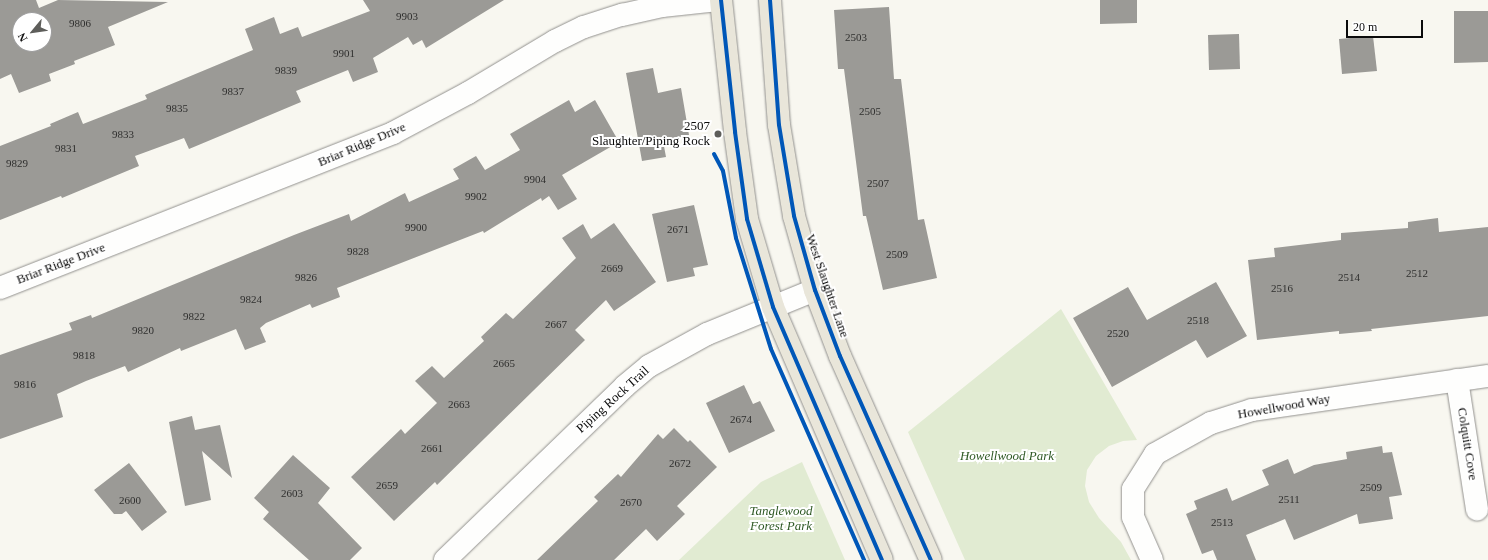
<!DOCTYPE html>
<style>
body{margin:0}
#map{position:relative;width:1488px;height:560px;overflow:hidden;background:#f8f7f0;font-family:"Times New Roman",serif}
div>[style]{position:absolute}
.green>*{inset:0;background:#e1ebd2}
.building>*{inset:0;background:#9b9a96}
.roads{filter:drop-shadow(0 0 1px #92918e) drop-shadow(0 0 1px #92918e)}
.minor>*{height:22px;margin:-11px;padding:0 11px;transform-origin:11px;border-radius:11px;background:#fefefd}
.primary>*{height:22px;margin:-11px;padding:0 11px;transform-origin:11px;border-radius:11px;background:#e9e6da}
.cycleway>*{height:4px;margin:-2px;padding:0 2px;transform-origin:2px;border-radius:2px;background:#0057b8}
.dots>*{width:11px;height:11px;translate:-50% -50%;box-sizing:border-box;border:2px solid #fff;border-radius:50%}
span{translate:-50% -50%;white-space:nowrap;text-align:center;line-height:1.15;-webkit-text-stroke:4px #fff;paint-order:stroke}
.number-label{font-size:11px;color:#2f2f2e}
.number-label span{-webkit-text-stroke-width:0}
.poi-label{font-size:13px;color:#0b0b0b}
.right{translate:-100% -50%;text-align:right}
.street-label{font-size:13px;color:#0b0b0b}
.park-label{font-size:13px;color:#2f5925;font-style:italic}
.north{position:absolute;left:12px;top:12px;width:40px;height:40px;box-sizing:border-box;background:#fff;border:1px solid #9d9d9d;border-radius:50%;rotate:241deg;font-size:11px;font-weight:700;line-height:16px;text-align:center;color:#0b0b0b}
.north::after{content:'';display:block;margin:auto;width:14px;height:18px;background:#5e5e5b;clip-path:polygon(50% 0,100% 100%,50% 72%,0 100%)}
.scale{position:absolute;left:1346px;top:20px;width:77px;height:18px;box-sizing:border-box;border:2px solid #0b0b0b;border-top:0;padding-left:5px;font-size:12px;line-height:14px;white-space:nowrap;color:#0b0b0b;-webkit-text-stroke:3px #fff;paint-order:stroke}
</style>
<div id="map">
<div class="green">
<i style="clip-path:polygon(1061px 309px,1137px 440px,1123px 441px,1109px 446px,1096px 456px,1087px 470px,1085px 486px,1089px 502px,1099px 518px,1121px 542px,1131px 560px,965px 560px,908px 432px)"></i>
<i style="clip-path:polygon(802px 462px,845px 560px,679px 560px,761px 482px)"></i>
</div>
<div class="building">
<i style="clip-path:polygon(evenodd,0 0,36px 0,39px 8px,58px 0,168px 2px,108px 27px,115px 45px,74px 61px,75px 64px,49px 74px,51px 81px,19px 93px,11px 74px,0 79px,0 0,20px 20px,44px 20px,44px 44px,20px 44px,20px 20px)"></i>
<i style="clip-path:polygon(363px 0,504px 0,426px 48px,422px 40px,413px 45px,408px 37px,373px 58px,378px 72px,353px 82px,348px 70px,296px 91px,301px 102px,189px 149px,184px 138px,135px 156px,139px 166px,62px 198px,61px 196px,0 220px,0 146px,51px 126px,50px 124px,78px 112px,83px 124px,147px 99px,145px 95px,253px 50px,245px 29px,274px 17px,280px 34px,298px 27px,302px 37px,370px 11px)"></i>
<i style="clip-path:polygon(1100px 0,1137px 0,1137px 23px,1100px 24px)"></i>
<i style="clip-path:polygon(889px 7px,894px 79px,901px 79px,918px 220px,924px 219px,937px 278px,883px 290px,866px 216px,863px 216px,844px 69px,838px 69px,834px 10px)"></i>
<i style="clip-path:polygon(1454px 11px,1488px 11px,1488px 62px,1454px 63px)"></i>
<i style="clip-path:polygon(1239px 34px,1240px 69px,1209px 70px,1208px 35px)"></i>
<i style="clip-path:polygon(1373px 36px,1377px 71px,1342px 74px,1339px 39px)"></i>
<i style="clip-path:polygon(653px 68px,658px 93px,681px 88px,689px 135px,663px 141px,666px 157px,642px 161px,626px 73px)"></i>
<i style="clip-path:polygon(569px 100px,575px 112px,595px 100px,619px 142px,562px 175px,577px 199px,558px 210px,549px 196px,542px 201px,541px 198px,484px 233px,483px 231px,337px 288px,340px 297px,312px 308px,310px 304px,266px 323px,260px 328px,266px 342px,245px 350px,236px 329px,181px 351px,180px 348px,128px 372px,125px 366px,86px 381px,57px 394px,63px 417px,0 439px,0 355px,72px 330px,69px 323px,91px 315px,92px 318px,294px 235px,349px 214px,351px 221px,405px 193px,409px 202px,459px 179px,453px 169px,476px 156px,485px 170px,520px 150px,510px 134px)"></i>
<i style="clip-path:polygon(694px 205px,708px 265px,693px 268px,695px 276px,667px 282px,652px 214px)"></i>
<i style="clip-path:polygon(1438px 218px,1439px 232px,1488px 227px,1488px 316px,1371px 329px,1372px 331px,1339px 334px,1339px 331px,1257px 340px,1248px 260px,1275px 257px,1274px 248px,1341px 240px,1341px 233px,1408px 228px,1408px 222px)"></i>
<i style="clip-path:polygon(614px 223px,656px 282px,614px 311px,606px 300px,575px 330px,585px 340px,437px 485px,435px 482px,394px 521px,351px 477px,401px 429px,405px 434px,437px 403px,415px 381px,432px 366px,444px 378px,484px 341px,481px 337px,506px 313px,513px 319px,576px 258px,562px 238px,583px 224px,591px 239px)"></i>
<i style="clip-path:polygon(1216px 282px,1247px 336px,1207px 358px,1196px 340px,1112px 387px,1073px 318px,1128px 287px,1147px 320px)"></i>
<i style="clip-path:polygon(744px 385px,753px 404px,760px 401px,775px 431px,729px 453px,706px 403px)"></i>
<i style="clip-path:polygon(192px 416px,195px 430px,220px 425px,232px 478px,202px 451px,211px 500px,185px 506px,169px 422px)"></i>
<i style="clip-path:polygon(674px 428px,688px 442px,690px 440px,717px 467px,677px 506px,685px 514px,657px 541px,646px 529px,614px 560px,537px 560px,598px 501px,594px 497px,618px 474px,621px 477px,658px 434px,663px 439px)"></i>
<i style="clip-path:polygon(1382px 446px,1383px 453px,1392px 452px,1402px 495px,1389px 497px,1393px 519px,1359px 524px,1357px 514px,1294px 540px,1285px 519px,1246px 535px,1256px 560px,1217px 560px,1213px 550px,1202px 554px,1186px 514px,1197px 509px,1194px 501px,1227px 488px,1232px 501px,1269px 485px,1262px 470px,1288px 459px,1294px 474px,1314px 465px,1347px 459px,1346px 452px)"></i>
<i style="clip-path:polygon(293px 455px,330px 488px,318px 503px,362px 548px,350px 560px,309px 560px,263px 519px,269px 512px,254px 498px)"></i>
<i style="clip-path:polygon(129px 463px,167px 512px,142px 531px,126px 511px,122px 514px,114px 514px,94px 490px)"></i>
</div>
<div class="roads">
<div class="minor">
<i style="left:0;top:288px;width:422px;rotate:-21.5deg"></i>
<i style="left:393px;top:133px;width:85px;rotate:-28.1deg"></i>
<i style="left:468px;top:93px;width:101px;rotate:-30.9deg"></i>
<i style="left:555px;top:41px;width:32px;rotate:-26deg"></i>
<i style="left:584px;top:27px;width:40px;rotate:-18deg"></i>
<i style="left:622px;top:15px;width:41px;rotate:-12.7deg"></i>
<i style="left:662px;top:6px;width:56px;rotate:-6.1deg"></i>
<i style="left:1457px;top:380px;width:131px;rotate:81.2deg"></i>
<i style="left:445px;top:560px;width:250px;rotate:-44deg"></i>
<i style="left:625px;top:386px;width:31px;rotate:-40deg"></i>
<i style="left:649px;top:366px;width:66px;rotate:-28.9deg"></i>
<i style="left:707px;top:334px;width:117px;rotate:-22.2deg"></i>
<i style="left:1152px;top:560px;width:47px;rotate:-113.8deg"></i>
<i style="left:1133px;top:517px;width:28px;rotate:-90deg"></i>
<i style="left:1133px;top:489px;width:41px;rotate:-57.8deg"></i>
<i style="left:1155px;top:454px;width:64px;rotate:-29deg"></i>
<i style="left:1211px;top:423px;width:43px;rotate:-17.6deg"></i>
<i style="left:1252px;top:410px;width:238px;rotate:-8.2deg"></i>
</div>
<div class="primary">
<i style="left:721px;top:0;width:133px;rotate:83.9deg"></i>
<i style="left:735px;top:132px;width:88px;rotate:82.1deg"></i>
<i style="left:747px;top:219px;width:92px;rotate:73.5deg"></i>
<i style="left:773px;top:307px;width:275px;rotate:66.7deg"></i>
<i style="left:770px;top:0;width:125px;rotate:85.9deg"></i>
<i style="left:779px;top:125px;width:92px;rotate:80.6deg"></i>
<i style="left:794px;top:216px;width:77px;rotate:74.2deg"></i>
<i style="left:815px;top:290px;width:71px;rotate:69.3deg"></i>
<i style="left:840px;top:356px;width:223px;rotate:66deg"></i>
</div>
</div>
<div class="cycleway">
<i style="left:721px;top:0;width:133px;rotate:83.9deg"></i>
<i style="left:735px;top:132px;width:88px;rotate:82.1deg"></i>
<i style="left:747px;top:219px;width:92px;rotate:73.5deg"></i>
<i style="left:773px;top:307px;width:275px;rotate:66.7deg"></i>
<i style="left:770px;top:0;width:125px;rotate:85.9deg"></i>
<i style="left:779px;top:125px;width:92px;rotate:80.6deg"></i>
<i style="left:794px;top:216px;width:77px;rotate:74.2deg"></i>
<i style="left:815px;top:290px;width:71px;rotate:69.3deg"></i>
<i style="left:840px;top:356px;width:223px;rotate:66deg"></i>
<i style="left:714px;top:154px;width:19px;rotate:62deg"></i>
<i style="left:723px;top:171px;width:68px;rotate:79deg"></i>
<i style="left:736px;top:238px;width:116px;rotate:72.5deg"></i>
<i style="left:771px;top:349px;width:231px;rotate:66.2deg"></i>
</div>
<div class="dots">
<i style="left:718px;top:134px;background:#5e5e5b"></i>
</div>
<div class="number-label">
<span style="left:407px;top:16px">9903</span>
<span style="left:80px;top:23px">9806</span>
<span style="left:856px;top:37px">2503</span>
<span style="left:344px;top:53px">9901</span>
<span style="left:286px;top:70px">9839</span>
<span style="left:233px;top:91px">9837</span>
<span style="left:177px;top:108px">9835</span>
<span style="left:870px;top:111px">2505</span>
<span style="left:123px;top:134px">9833</span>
<span style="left:66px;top:148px">9831</span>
<span style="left:17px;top:163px">9829</span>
<span style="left:535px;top:179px">9904</span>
<span style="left:878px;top:183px">2507</span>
<span style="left:476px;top:196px">9902</span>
<span style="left:416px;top:227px">9900</span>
<span style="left:678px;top:229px">2671</span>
<span style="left:358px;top:251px">9828</span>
<span style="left:897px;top:254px">2509</span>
<span style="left:612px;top:268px">2669</span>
<span style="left:1417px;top:273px">2512</span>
<span style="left:306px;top:277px">9826</span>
<span style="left:1349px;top:277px">2514</span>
<span style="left:1282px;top:288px">2516</span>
<span style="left:251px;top:299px">9824</span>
<span style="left:194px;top:316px">9822</span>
<span style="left:1198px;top:320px">2518</span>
<span style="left:556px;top:324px">2667</span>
<span style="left:143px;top:330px">9820</span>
<span style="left:1118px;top:333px">2520</span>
<span style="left:84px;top:355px">9818</span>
<span style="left:504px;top:363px">2665</span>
<span style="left:25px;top:384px">9816</span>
<span style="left:459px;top:404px">2663</span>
<span style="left:741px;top:419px">2674</span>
<span style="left:432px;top:448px">2661</span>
<span style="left:680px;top:463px">2672</span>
<span style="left:387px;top:485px">2659</span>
<span style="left:1371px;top:487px">2509</span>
<span style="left:292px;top:493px">2603</span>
<span style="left:1289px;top:499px">2511</span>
<span style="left:130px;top:500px">2600</span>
<span style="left:631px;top:502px">2670</span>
<span style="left:1222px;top:522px">2513</span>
</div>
<div class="poi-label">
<span class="right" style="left:710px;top:134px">2507<br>Slaughter/Piping Rock</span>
</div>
<div class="street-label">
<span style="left:362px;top:145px;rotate:-23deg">Briar Ridge Drive</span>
<span style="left:61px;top:264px;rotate:-21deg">Briar Ridge Drive</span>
<span style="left:827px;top:286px;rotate:71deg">West Slaughter Lane</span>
<span style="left:613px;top:400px;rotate:-42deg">Piping Rock Trail</span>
<span style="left:1284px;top:407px;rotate:-10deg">Howellwood Way</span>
<span style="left:1467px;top:444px;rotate:81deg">Colquitt Cove</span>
</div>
<div class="park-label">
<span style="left:1007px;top:456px">Howellwood Park</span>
<span style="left:781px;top:519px">Tanglewood<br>Forest Park</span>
</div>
<div class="north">N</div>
<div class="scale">20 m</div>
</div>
